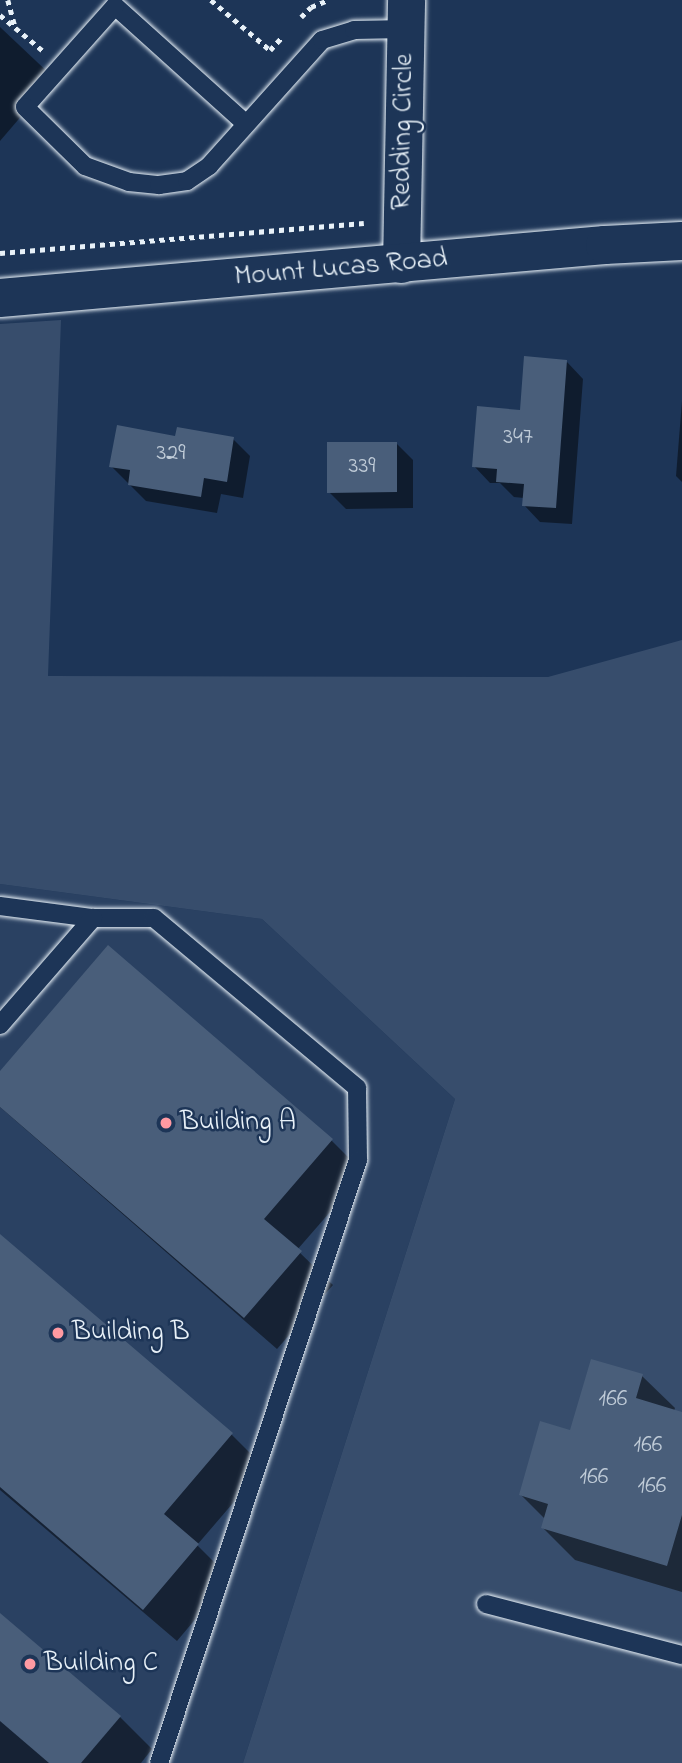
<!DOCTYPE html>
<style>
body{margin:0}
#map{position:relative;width:682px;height:1763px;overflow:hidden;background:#1d3557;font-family:"Indie Flower",sans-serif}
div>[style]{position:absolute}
.built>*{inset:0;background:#2a4162}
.green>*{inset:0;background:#374d6c}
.shadow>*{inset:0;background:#0007}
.building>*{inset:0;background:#495e7a}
.path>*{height:4.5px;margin-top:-2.25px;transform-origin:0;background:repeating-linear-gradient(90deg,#e8f1f8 0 5px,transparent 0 10px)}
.roads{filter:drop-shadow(0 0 2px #e8f1f8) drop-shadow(0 0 2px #e8f1f8)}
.service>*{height:18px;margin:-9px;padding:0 9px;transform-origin:9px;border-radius:9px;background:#1d3557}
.minor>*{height:37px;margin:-18.5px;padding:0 18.5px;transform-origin:18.5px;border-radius:18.5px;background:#1d3557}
.tertiary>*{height:38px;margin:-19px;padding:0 19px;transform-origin:19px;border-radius:19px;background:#1d3557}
.dots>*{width:19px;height:19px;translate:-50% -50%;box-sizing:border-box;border:4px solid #1d3557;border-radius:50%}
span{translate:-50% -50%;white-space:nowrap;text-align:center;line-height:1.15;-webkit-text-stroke:5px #1d3557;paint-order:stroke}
.number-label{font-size:24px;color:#c0ccd8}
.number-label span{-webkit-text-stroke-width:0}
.street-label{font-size:28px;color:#e8f1f8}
.poi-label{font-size:28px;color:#e8f1f8}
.left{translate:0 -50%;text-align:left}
</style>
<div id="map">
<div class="built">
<i style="clip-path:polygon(0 884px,262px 919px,455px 1099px,243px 1763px,0 1763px)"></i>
</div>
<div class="green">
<i style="clip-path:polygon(61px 320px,48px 676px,548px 677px,682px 640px,682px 1763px,243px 1763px,455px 1099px,262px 919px,0 884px,0 324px)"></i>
</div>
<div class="shadow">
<i style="clip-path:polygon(0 27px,54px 78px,0 141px)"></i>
<i style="clip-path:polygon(567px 362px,583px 379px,572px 524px,540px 522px,524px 505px,524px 498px,514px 497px,500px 483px,490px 483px,474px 466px)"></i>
<i style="clip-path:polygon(682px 401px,682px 482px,676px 476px)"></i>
<i style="clip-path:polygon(177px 438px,233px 439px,250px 456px,243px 498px,221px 494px,217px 513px,146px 501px,111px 466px)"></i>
<i style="clip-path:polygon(396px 443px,413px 460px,413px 508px,346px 509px,329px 492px)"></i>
<i style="clip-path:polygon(108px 948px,332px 1141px,364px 1173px,297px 1250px,333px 1285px,277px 1349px,0 1107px,0 1073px)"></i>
<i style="clip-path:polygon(0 1236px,231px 1434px,264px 1467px,197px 1545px,230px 1578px,177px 1641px,0 1490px)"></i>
<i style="clip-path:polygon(642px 1376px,675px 1408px,674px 1411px,682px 1413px,682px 1592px,575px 1560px,543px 1528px,545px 1519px,521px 1495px,571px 1432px)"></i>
<i style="clip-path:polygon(0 1615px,120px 1717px,152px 1749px,141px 1763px,0 1763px)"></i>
</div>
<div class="building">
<i style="clip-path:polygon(524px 356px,567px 360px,556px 508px,522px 506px,524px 484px,496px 482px,497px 469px,472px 467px,477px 406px,520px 410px)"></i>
<i style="clip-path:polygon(117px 425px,175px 436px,177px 427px,234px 437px,227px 482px,204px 478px,201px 497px,128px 485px,130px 470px,109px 467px)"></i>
<i style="clip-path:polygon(327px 442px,397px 442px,397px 492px,327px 493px)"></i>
<i style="clip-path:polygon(108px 945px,333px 1139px,264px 1219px,302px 1251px,244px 1318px,0 1107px,0 1071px)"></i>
<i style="clip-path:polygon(0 1234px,233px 1433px,164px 1514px,199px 1544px,143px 1610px,0 1487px)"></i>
<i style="clip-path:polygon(591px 1359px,643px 1374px,636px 1398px,682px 1412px,682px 1515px,667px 1566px,541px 1528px,548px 1504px,519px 1495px,540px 1421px,570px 1430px)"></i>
<i style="clip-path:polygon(0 1613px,121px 1716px,81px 1763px,49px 1763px,0 1721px)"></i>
</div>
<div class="path">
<i style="left:8px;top:0;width:28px;rotate:75deg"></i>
<i style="left:211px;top:0;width:77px;rotate:40.3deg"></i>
<i style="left:270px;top:50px;width:19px;rotate:-47deg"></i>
<i style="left:0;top:15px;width:55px;rotate:39.8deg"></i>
<i style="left:301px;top:17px;width:14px;rotate:-45deg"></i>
<i style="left:311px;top:7px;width:18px;rotate:-22deg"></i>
<i style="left:0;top:253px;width:365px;rotate:-4.7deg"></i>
</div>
<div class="roads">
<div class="service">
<i style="left:245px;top:123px;width:175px;rotate:-138deg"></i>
<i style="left:115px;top:6px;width:135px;rotate:131.7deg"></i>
<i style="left:25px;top:107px;width:84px;rotate:44.5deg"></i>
<i style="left:85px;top:166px;width:47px;rotate:20deg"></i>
<i style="left:129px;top:182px;width:30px;rotate:6deg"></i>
<i style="left:159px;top:185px;width:28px;rotate:-8deg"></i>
<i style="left:187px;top:181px;width:27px;rotate:-34deg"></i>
<i style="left:209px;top:166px;width:169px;rotate:-48.1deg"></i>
<i style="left:322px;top:40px;width:34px;rotate:-17deg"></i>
<i style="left:354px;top:30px;width:52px;rotate:-1.1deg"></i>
<i style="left:0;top:906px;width:94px;rotate:7.4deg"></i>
<i style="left:93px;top:918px;width:61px"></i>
<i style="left:154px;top:918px;width:265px;rotate:39.9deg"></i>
<i style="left:357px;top:1088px;width:72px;rotate:89.2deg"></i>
<i style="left:358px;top:1160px;width:635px;rotate:108.26deg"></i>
<i style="left:0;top:1025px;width:142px;rotate:-49deg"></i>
<i style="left:486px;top:1604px;width:203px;rotate:14.6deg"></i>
</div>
<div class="minor">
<i style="left:401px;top:264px;width:264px;rotate:-88.9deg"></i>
</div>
<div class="tertiary">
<i style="left:0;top:298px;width:607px;rotate:-5.01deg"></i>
<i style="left:605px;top:245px;width:77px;rotate:-3deg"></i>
</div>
</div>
<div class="dots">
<i style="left:166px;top:1123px;background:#ff9aa2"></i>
<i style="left:58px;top:1333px;background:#ff9aa2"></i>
<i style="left:30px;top:1664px;background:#ff9aa2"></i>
</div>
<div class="number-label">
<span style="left:518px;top:438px">347</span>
<span style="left:171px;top:454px">329</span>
<span style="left:362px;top:467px">339</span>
<span style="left:613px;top:1400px">166</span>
<span style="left:648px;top:1446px">166</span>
<span style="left:594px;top:1478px">166</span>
<span style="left:652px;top:1487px">166</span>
</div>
<div class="street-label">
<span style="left:404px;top:132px;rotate:-89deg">Redding Circle</span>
<span style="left:341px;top:269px;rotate:-5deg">Mount Lucas Road</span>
</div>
<div class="poi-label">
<span class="left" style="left:180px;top:1123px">Building A</span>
<span class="left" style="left:72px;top:1333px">Building B</span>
<span class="left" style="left:44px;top:1664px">Building C</span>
</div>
</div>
